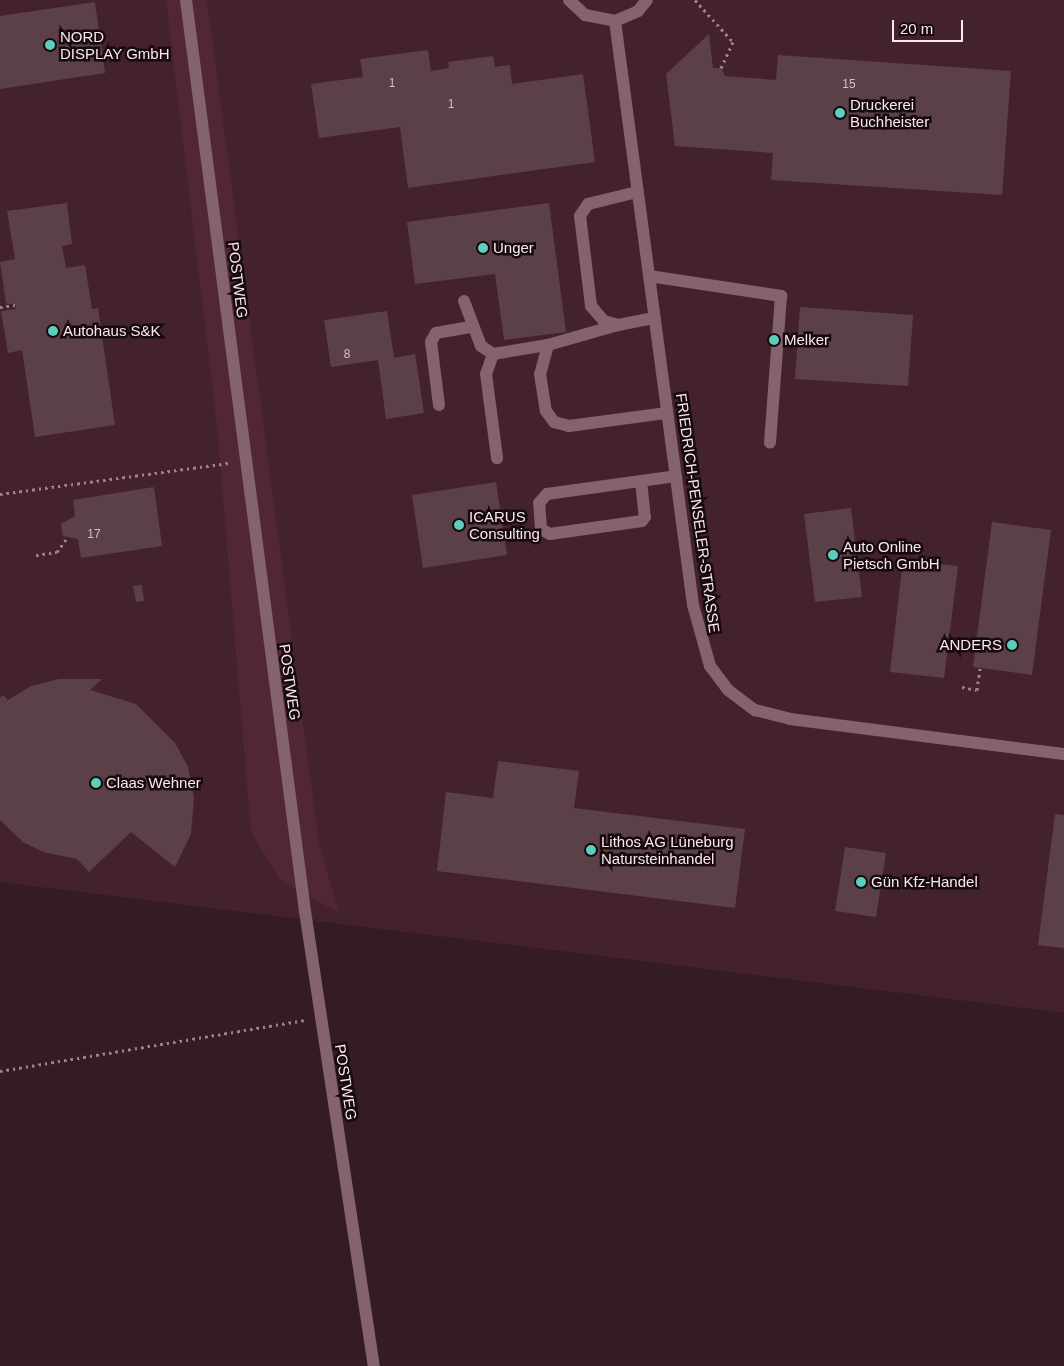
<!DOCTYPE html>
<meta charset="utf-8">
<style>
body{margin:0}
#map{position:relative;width:1064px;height:1366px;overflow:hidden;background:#351c23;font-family:Arial,sans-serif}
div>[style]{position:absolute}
.built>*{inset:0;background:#43222c}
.green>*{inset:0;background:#512734}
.building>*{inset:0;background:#5c4047}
.path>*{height:3px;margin-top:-1.5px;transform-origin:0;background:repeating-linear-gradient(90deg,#9a848a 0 2.5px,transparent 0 6.5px)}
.minor>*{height:12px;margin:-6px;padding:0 6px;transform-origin:6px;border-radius:6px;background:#84636c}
.dots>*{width:14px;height:14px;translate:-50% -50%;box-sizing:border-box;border:2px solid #160a0d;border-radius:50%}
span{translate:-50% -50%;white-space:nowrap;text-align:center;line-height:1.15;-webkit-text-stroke:5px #160a0d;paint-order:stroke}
.number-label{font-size:12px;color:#d2bec3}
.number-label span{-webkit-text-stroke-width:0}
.poi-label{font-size:15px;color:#fae8ec}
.left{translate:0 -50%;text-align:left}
.right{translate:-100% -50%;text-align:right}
.street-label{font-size:15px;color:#fae8ec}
.scale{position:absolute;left:892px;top:20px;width:71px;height:22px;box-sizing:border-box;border:2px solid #fae8ec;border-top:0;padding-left:6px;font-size:15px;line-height:18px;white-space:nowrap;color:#fae8ec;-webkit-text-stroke:4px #160a0d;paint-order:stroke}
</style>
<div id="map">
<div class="built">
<i style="clip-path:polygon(0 0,1064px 0,1064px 1013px,0 882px)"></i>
</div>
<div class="green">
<i style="clip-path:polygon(166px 0,207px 0,319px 843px,339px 913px,280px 880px,251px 832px,217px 426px)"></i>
</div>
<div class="building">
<i style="clip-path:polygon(95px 2px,105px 73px,0 89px,0 16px)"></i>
<i style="clip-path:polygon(709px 34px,713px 68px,721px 68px,725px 76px,776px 80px,778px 55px,1011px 71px,1002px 195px,771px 180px,773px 153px,675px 146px,666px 74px)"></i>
<i style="clip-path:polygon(428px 50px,431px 71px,449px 68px,448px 62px,493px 56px,495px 67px,510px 65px,512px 84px,583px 74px,595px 162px,408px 188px,400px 127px,319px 138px,311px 84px,363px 77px,360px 59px)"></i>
<i style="clip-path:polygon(67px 203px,72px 244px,62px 246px,66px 268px,85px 265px,92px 309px,98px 308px,115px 425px,35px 437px,22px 350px,8px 353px,1px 311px,16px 309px,16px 305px,6px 303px,0 262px,15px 259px,7px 211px)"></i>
<i style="clip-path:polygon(549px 203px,566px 332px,504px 340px,495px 274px,415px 284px,407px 222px)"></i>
<i style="clip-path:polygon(800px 307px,913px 315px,908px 386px,795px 379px)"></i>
<i style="clip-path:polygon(387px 311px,394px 358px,415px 354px,424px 413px,386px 419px,378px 360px,331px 367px,324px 320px)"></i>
<i style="clip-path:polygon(496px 482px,507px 555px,423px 568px,412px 495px)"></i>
<i style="clip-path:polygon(154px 487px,162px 546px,81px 558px,78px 539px,63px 536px,61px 524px,75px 516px,73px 500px)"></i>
<i style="clip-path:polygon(851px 508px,862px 597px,815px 602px,804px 514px)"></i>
<i style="clip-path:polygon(992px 522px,1051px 530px,1032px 675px,973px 667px)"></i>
<i style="clip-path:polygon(903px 560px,958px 566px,944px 678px,890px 672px)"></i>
<i style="clip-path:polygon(142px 585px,144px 601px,136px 602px,133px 586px)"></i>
<i style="clip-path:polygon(59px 679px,102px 679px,90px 690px,136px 704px,175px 743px,188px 767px,194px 798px,191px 834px,175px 867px,131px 832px,89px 872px,77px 859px,43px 852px,23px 842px,0 820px,0 698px,3px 695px,8px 700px,31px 686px)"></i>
<i style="clip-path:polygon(498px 761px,579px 771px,574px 808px,745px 829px,735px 908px,437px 871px,446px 792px,493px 798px)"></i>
<i style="clip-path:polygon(1055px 814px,1064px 815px,1064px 948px,1038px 945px)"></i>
<i style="clip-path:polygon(845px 847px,886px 853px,876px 917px,835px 911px)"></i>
</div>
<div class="path">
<i style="left:695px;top:0;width:57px;rotate:47.9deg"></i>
<i style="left:733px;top:42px;width:29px;rotate:115deg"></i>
<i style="left:0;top:307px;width:16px;rotate:-7deg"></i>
<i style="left:0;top:494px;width:231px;rotate:-7.7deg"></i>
<i style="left:36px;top:555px;width:21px;rotate:-8deg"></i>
<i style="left:57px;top:552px;width:16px;rotate:-55deg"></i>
<i style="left:962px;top:687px;width:15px;rotate:11deg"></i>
<i style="left:977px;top:690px;width:22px;rotate:-82deg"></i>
<i style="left:0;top:1071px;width:308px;rotate:-9.5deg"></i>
</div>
<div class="minor">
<i style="left:186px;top:0;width:919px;rotate:82.56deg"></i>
<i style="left:305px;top:911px;width:460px;rotate:81.4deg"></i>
<i style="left:569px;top:0;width:22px;rotate:43deg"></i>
<i style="left:585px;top:15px;width:31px;rotate:11deg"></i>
<i style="left:615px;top:21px;width:25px;rotate:-23deg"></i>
<i style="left:638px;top:11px;width:14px;rotate:-51deg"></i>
<i style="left:615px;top:21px;width:589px;rotate:82.39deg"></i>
<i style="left:693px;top:605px;width:63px;rotate:74.4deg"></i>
<i style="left:710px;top:666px;width:30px;rotate:53deg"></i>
<i style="left:728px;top:690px;width:34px;rotate:37deg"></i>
<i style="left:755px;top:710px;width:36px;rotate:14deg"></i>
<i style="left:790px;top:719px;width:276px;rotate:7.3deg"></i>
<i style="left:637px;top:192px;width:50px;rotate:166.2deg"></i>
<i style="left:588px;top:204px;width:14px;rotate:124deg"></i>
<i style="left:580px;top:216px;width:91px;rotate:83deg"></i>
<i style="left:591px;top:306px;width:20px;rotate:49deg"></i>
<i style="left:604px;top:321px;width:15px;rotate:16deg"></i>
<i style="left:618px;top:325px;width:37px;rotate:-11deg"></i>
<i style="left:649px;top:276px;width:134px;rotate:8.6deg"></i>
<i style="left:781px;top:296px;width:147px;rotate:94.3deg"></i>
<i style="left:464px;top:301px;width:48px;rotate:69.3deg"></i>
<i style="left:481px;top:346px;width:14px;rotate:34deg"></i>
<i style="left:493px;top:354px;width:56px;rotate:-9.3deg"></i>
<i style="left:618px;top:325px;width:73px;rotate:164.1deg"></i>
<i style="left:548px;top:345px;width:30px;rotate:105deg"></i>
<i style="left:540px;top:374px;width:37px;rotate:81deg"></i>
<i style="left:546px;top:411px;width:14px;rotate:54deg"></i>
<i style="left:554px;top:422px;width:16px;rotate:15deg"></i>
<i style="left:569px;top:426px;width:99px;rotate:-7.6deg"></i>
<i style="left:493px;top:354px;width:21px;rotate:109deg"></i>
<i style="left:486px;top:374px;width:85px;rotate:82.5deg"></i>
<i style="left:439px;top:405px;width:64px;rotate:-97.2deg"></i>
<i style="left:431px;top:342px;width:10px;rotate:-61deg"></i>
<i style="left:436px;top:333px;width:36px;rotate:-10deg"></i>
<i style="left:641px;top:481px;width:36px;rotate:84deg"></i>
<i style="left:645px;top:517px;width:5px;rotate:127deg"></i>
<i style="left:642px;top:521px;width:93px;rotate:172deg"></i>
<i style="left:550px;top:534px;width:10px;rotate:-151deg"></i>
<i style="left:541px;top:529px;width:26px;rotate:-94deg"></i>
<i style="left:539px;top:503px;width:12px;rotate:-48deg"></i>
<i style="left:547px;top:494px;width:130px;rotate:-7.9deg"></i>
</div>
<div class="dots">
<i style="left:50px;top:45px;background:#5bcebc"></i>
<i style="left:840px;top:113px;background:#5bcebc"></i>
<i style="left:483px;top:248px;background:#5bcebc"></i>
<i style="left:53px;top:331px;background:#5bcebc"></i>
<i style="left:774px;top:340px;background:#5bcebc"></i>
<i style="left:459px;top:525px;background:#5bcebc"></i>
<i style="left:833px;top:555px;background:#5bcebc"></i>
<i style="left:1012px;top:645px;background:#5bcebc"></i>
<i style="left:96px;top:783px;background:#5bcebc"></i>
<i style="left:591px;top:850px;background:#5bcebc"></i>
<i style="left:861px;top:882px;background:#5bcebc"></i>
</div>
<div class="number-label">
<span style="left:392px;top:84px">1</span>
<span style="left:849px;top:85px">15</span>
<span style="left:451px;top:105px">1</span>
<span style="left:347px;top:355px">8</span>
<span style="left:94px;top:535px">17</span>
</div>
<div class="poi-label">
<span class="left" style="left:60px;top:45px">NORD<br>DISPLAY GmbH</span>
<span class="left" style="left:850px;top:113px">Druckerei<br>Buchheister</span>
<span class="left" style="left:493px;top:248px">Unger</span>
<span class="left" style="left:63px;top:331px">Autohaus S&amp;K</span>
<span class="left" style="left:784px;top:340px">Melker</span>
<span class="left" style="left:469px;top:525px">ICARUS<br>Consulting</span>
<span class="left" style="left:843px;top:555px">Auto Online<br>Pietsch GmbH</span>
<span class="right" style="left:1002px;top:645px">ANDERS</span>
<span class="left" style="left:106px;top:783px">Claas Wehner</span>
<span class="left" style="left:601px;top:850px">Lithos AG Lüneburg<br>Natursteinhandel</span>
<span class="left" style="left:871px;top:882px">Gün Kfz-Handel</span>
</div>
<div class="street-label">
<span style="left:238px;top:280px;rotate:83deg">POSTWEG</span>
<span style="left:698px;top:513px;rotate:82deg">FRIEDRICH-PENSELER-STRASSE</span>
<span style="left:290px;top:682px;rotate:82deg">POSTWEG</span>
<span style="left:346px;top:1082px;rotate:81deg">POSTWEG</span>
</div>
<div class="scale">20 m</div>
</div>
